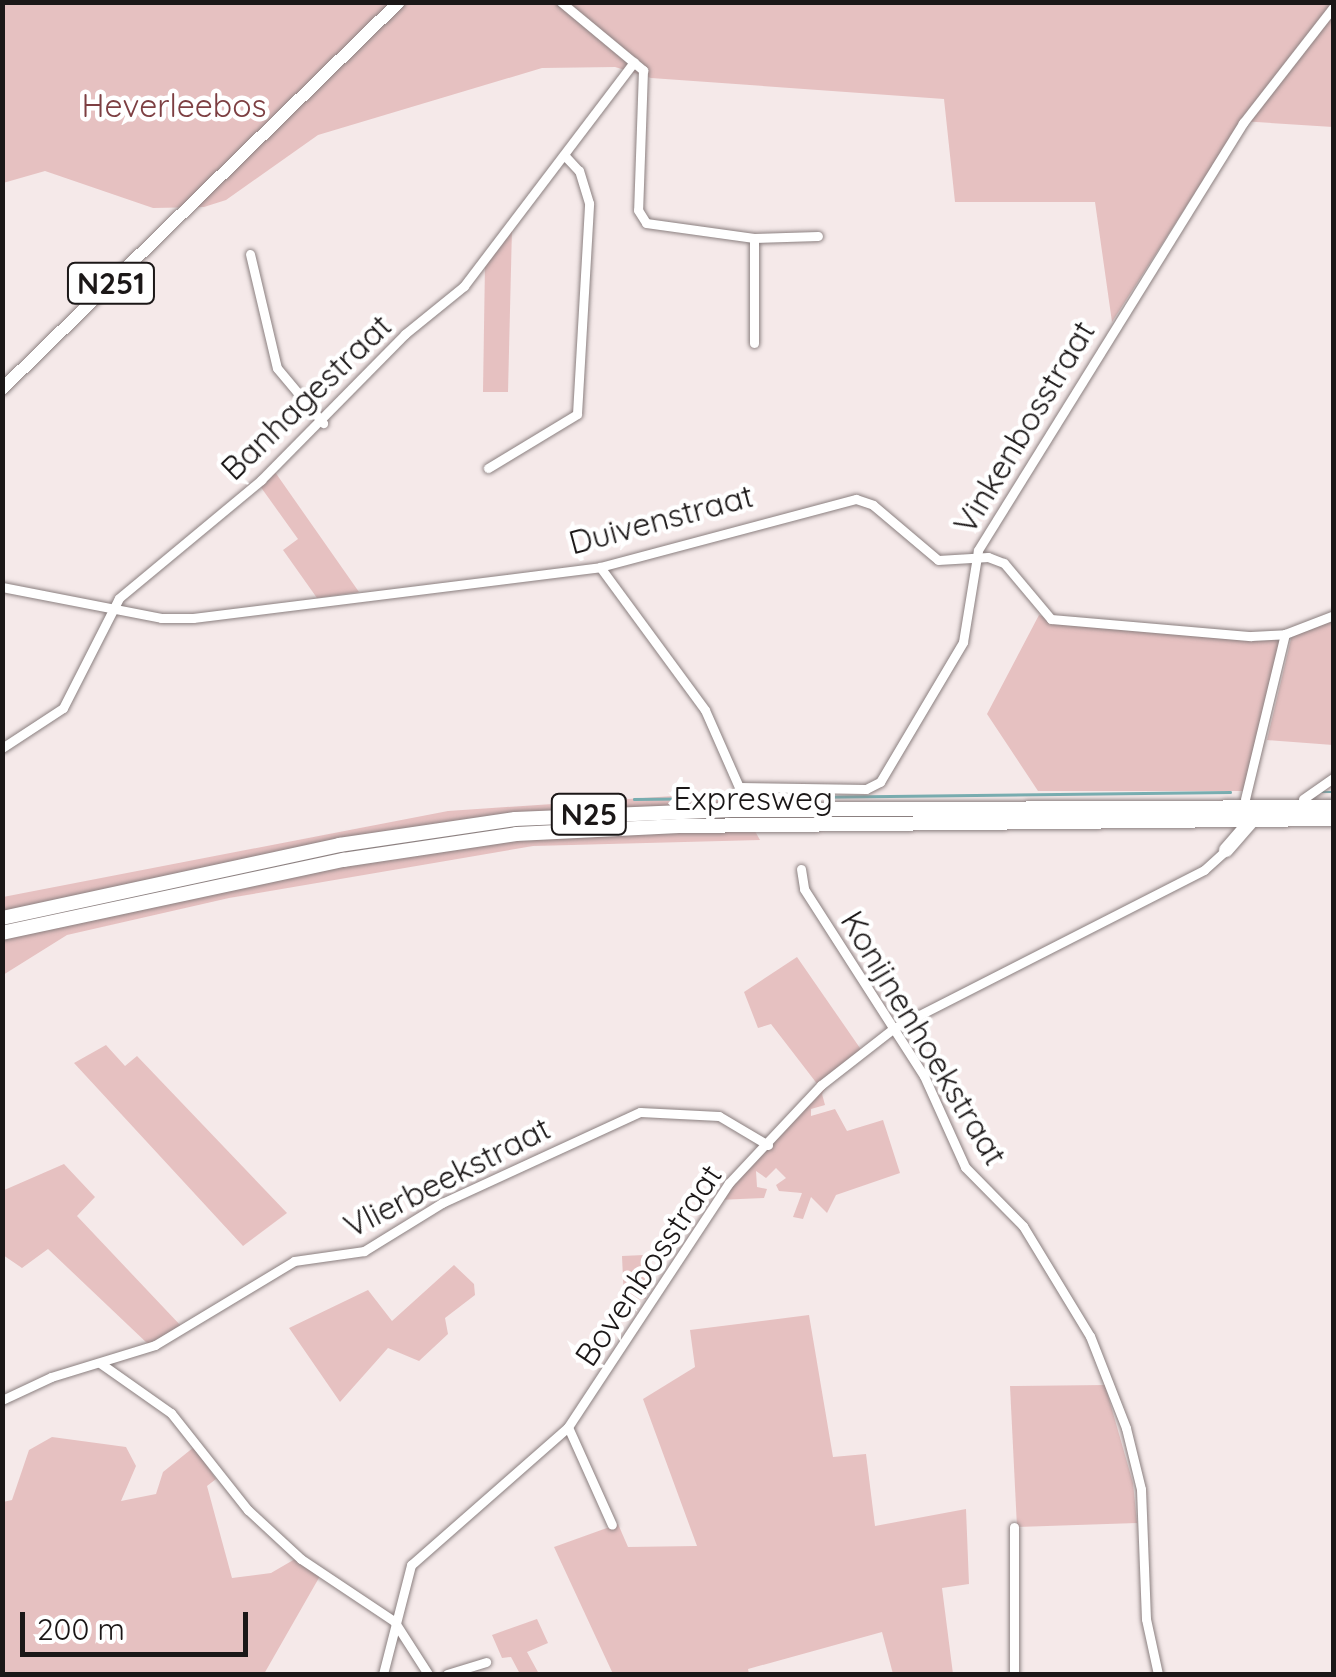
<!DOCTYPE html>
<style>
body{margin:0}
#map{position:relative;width:1336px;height:1677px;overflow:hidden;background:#f5e9e9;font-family:Quicksand,sans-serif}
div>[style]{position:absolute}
.green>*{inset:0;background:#e6c1c1}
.stream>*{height:2.5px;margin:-1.25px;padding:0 1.25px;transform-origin:1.25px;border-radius:1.25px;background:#78adb0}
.roads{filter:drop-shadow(0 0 2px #8b8080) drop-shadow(0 0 2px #8b8080)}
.minor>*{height:9px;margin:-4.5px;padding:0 4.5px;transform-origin:4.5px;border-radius:4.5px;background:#fff}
.primary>*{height:12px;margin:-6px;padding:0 6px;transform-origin:6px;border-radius:6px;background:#fff}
.trunk>*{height:14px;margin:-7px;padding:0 7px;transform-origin:7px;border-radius:7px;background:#fff}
span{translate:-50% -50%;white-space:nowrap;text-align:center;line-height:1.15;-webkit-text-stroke:9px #fff;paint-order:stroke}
.shield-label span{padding:2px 8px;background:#fff;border:2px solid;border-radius:8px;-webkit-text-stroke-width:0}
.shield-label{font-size:30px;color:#1b1717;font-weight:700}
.park-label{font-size:32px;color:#7d3f42}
.street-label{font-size:32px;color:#1b1717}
.frame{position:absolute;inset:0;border:5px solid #1b1717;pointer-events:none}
.scale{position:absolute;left:20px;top:1612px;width:228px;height:45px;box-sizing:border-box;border:5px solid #1b1717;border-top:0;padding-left:12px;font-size:30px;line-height:35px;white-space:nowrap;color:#1b1717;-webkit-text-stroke:8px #fff;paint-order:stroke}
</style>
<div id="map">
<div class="green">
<i style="clip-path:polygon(2px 3px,1333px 3px,1333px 127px,1241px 121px,1112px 322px,1095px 202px,955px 202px,944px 99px,651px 78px,615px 67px,542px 68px,318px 135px,226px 200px,204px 207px,153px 208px,45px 171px,3px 183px)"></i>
<i style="clip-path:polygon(512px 228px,508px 392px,483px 392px,485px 263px)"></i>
<i style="clip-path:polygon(275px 472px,359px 592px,317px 598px,283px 550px,298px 539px,260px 486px)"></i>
<i style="clip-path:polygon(1039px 615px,1057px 622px,1276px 638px,1281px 644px,1245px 791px,1038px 791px,987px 714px)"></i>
<i style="clip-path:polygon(1333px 617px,1333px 745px,1267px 740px,1292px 635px)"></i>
<i style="clip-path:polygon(733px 792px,760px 840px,533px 846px,229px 898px,67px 935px,3px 975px,3px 897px,448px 811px)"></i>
<i style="clip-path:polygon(797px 957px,862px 1051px,833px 1074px,822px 1094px,825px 1105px,811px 1109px,811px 1116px,835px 1109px,847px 1131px,883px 1120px,900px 1173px,836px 1195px,827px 1213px,811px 1197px,803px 1219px,793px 1217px,802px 1193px,779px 1191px,776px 1185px,786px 1178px,776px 1168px,766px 1178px,756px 1171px,757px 1187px,767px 1189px,764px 1198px,717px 1200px,818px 1085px,771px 1024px,758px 1028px,744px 992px)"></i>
<i style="clip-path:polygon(106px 1045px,125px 1066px,137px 1056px,287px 1213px,243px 1246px,74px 1063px)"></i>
<i style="clip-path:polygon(64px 1164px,95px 1197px,77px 1216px,182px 1327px,148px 1344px,48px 1249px,22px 1268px,3px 1255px,2px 1191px)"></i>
<i style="clip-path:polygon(644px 1255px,646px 1299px,624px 1300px,622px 1256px)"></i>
<i style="clip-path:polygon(454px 1265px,474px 1284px,475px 1295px,445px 1318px,448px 1334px,419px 1361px,388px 1348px,340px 1402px,289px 1328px,368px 1290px,392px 1321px)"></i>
<i style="clip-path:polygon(809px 1315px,833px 1457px,866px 1454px,875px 1526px,966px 1509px,969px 1584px,942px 1588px,953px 1674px,893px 1674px,882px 1632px,748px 1669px,749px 1674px,613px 1674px,554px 1547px,618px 1524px,628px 1547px,697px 1546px,643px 1399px,695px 1367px,690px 1330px)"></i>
<i style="clip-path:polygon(1105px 1385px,1133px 1483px,1137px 1523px,1017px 1527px,1010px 1386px)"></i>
<i style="clip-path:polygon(52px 1437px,126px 1447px,136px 1466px,121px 1501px,156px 1494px,163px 1472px,194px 1447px,216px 1479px,207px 1486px,232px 1578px,271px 1573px,295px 1559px,320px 1576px,264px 1674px,3px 1674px,3px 1502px,12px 1500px,29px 1450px)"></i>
<i style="clip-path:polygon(537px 1619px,548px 1643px,527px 1652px,539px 1674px,520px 1674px,511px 1657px,502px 1658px,492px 1635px)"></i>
</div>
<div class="stream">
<i style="left:1320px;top:792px;width:14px"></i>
<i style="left:634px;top:799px;width:596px;rotate:-0.67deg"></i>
</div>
<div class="roads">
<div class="minor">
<i style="left:561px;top:2px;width:107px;rotate:39.7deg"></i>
<i style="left:643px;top:70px;width:140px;rotate:92deg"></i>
<i style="left:638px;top:210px;width:15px;rotate:58deg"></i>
<i style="left:646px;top:223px;width:109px;rotate:7.9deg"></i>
<i style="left:754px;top:238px;width:64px;rotate:-1.8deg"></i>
<i style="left:754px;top:238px;width:105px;rotate:90deg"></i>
<i style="left:250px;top:254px;width:117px;rotate:76.7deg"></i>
<i style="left:277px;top:368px;width:72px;rotate:50.1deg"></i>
<i style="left:488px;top:468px;width:104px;rotate:-31.2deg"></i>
<i style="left:577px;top:414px;width:211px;rotate:-86.7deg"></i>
<i style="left:589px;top:203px;width:34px;rotate:-107deg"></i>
<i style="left:579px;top:171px;width:22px;rotate:-133deg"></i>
<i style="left:600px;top:567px;width:177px;rotate:53.7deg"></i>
<i style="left:705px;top:710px;width:84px;rotate:66.2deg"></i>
<i style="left:739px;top:787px;width:127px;rotate:0.9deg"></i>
<i style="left:866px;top:789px;width:16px;rotate:-27deg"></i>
<i style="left:880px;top:782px;width:163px;rotate:-59.3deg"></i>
<i style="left:963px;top:642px;width:93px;rotate:-80.7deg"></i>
<i style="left:978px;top:550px;width:503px;rotate:-58.18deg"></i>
<i style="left:1243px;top:123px;width:148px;rotate:-52.1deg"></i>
<i style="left:2px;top:587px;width:162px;rotate:11deg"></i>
<i style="left:161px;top:618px;width:32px"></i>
<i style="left:193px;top:618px;width:410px;rotate:-7.1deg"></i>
<i style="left:600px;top:567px;width:265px;rotate:-14.9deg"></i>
<i style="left:856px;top:499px;width:18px;rotate:19deg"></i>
<i style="left:873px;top:505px;width:85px;rotate:40.2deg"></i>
<i style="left:938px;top:560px;width:50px;rotate:-3.4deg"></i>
<i style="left:988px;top:557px;width:17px;rotate:21deg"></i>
<i style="left:1004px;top:563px;width:73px;rotate:50deg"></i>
<i style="left:1051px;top:619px;width:201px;rotate:4.9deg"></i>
<i style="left:1251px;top:636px;width:34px;rotate:-3deg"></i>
<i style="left:1285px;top:634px;width:53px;rotate:-21.2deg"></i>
<i style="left:2px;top:748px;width:73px;rotate:-33.3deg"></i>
<i style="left:63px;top:708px;width:123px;rotate:-63deg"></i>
<i style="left:119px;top:598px;width:185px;rotate:-39.7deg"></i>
<i style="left:261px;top:480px;width:205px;rotate:-45.4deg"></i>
<i style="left:405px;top:334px;width:76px;rotate:-39.1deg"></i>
<i style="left:464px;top:286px;width:281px;rotate:-52.8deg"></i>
<i style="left:1245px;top:799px;width:170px;rotate:-76.4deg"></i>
<i style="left:1303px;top:799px;width:38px;rotate:-35deg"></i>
<i style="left:801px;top:869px;width:20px;rotate:81deg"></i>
<i style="left:804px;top:889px;width:222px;rotate:57.3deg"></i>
<i style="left:924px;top:1076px;width:100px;rotate:65.7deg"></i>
<i style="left:965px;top:1167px;width:83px;rotate:45.5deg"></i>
<i style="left:1023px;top:1226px;width:129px;rotate:58.7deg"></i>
<i style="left:1090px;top:1336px;width:99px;rotate:68.6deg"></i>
<i style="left:1126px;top:1428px;width:63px;rotate:76.2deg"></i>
<i style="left:1141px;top:1489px;width:130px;rotate:87.8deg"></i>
<i style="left:1146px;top:1619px;width:56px;rotate:77.7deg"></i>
<i style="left:100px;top:1363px;width:87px;rotate:35.2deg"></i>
<i style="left:171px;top:1413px;width:124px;rotate:51.6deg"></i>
<i style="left:248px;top:1510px;width:72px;rotate:42.8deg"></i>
<i style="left:301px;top:1559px;width:112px;rotate:33.7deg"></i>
<i style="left:394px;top:1621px;width:63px;rotate:57.3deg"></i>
<i style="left:2px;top:1400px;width:54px;rotate:-25.1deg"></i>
<i style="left:51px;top:1377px;width:109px;rotate:-17.1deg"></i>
<i style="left:155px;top:1345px;width:162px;rotate:-31.1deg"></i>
<i style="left:294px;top:1261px;width:71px;rotate:-8.1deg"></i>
<i style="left:364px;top:1251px;width:92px;rotate:-31.6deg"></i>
<i style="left:442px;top:1203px;width:218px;rotate:-24.7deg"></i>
<i style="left:640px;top:1112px;width:79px;rotate:2.9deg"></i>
<i style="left:719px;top:1116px;width:57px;rotate:30.6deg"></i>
<i style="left:568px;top:1427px;width:107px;rotate:65.8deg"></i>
<i style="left:383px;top:1674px;width:113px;rotate:-75.6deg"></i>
<i style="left:411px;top:1565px;width:209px;rotate:-41.3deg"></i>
<i style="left:568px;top:1427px;width:292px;rotate:-56.6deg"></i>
<i style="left:729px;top:1183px;width:134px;rotate:-46.8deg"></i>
<i style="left:821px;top:1085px;width:93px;rotate:-38deg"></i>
<i style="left:894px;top:1028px;width:348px;rotate:-27deg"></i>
<i style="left:1204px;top:870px;width:30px;rotate:-42deg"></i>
<i style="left:447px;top:1674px;width:41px;rotate:-17.1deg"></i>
<i style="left:1014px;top:1674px;width:147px;rotate:-90deg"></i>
</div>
<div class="primary">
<i style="left:2px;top:389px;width:554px;rotate:-44.27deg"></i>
</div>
<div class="trunk">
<i style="left:1226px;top:850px;width:41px;rotate:-48.9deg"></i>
<i style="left:2px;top:918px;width:345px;rotate:-12.2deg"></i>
<i style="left:339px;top:845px;width:178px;rotate:-8.4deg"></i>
<i style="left:515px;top:819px;width:216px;rotate:-2.4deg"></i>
<i style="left:731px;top:810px;width:603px;rotate:-0.29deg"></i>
<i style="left:2px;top:933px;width:349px;rotate:-12.1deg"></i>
<i style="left:343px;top:860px;width:175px;rotate:-8.5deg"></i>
<i style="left:516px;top:834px;width:163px;rotate:-2.8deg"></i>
<i style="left:679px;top:826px;width:655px;rotate:-0.61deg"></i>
</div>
</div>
<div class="shield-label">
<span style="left:111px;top:283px">N251</span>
<span style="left:589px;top:814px">N25</span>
</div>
<div class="park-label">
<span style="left:174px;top:105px">Heverleebos</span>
</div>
<div class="street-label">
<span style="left:306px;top:397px;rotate:-44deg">Banhagestraat</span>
<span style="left:1024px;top:427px;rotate:-59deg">Vinkenbosstraat</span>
<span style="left:661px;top:519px;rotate:-15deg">Duivenstraat</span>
<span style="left:753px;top:798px">Expresweg</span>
<span style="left:924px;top:1038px;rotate:59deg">Konijnenhoekstraat</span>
<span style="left:447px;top:1177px;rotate:-27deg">Vlierbeekstraat</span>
<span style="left:648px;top:1265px;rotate:-56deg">Bovenbosstraat</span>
</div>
<div class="frame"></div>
<div class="scale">200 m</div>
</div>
